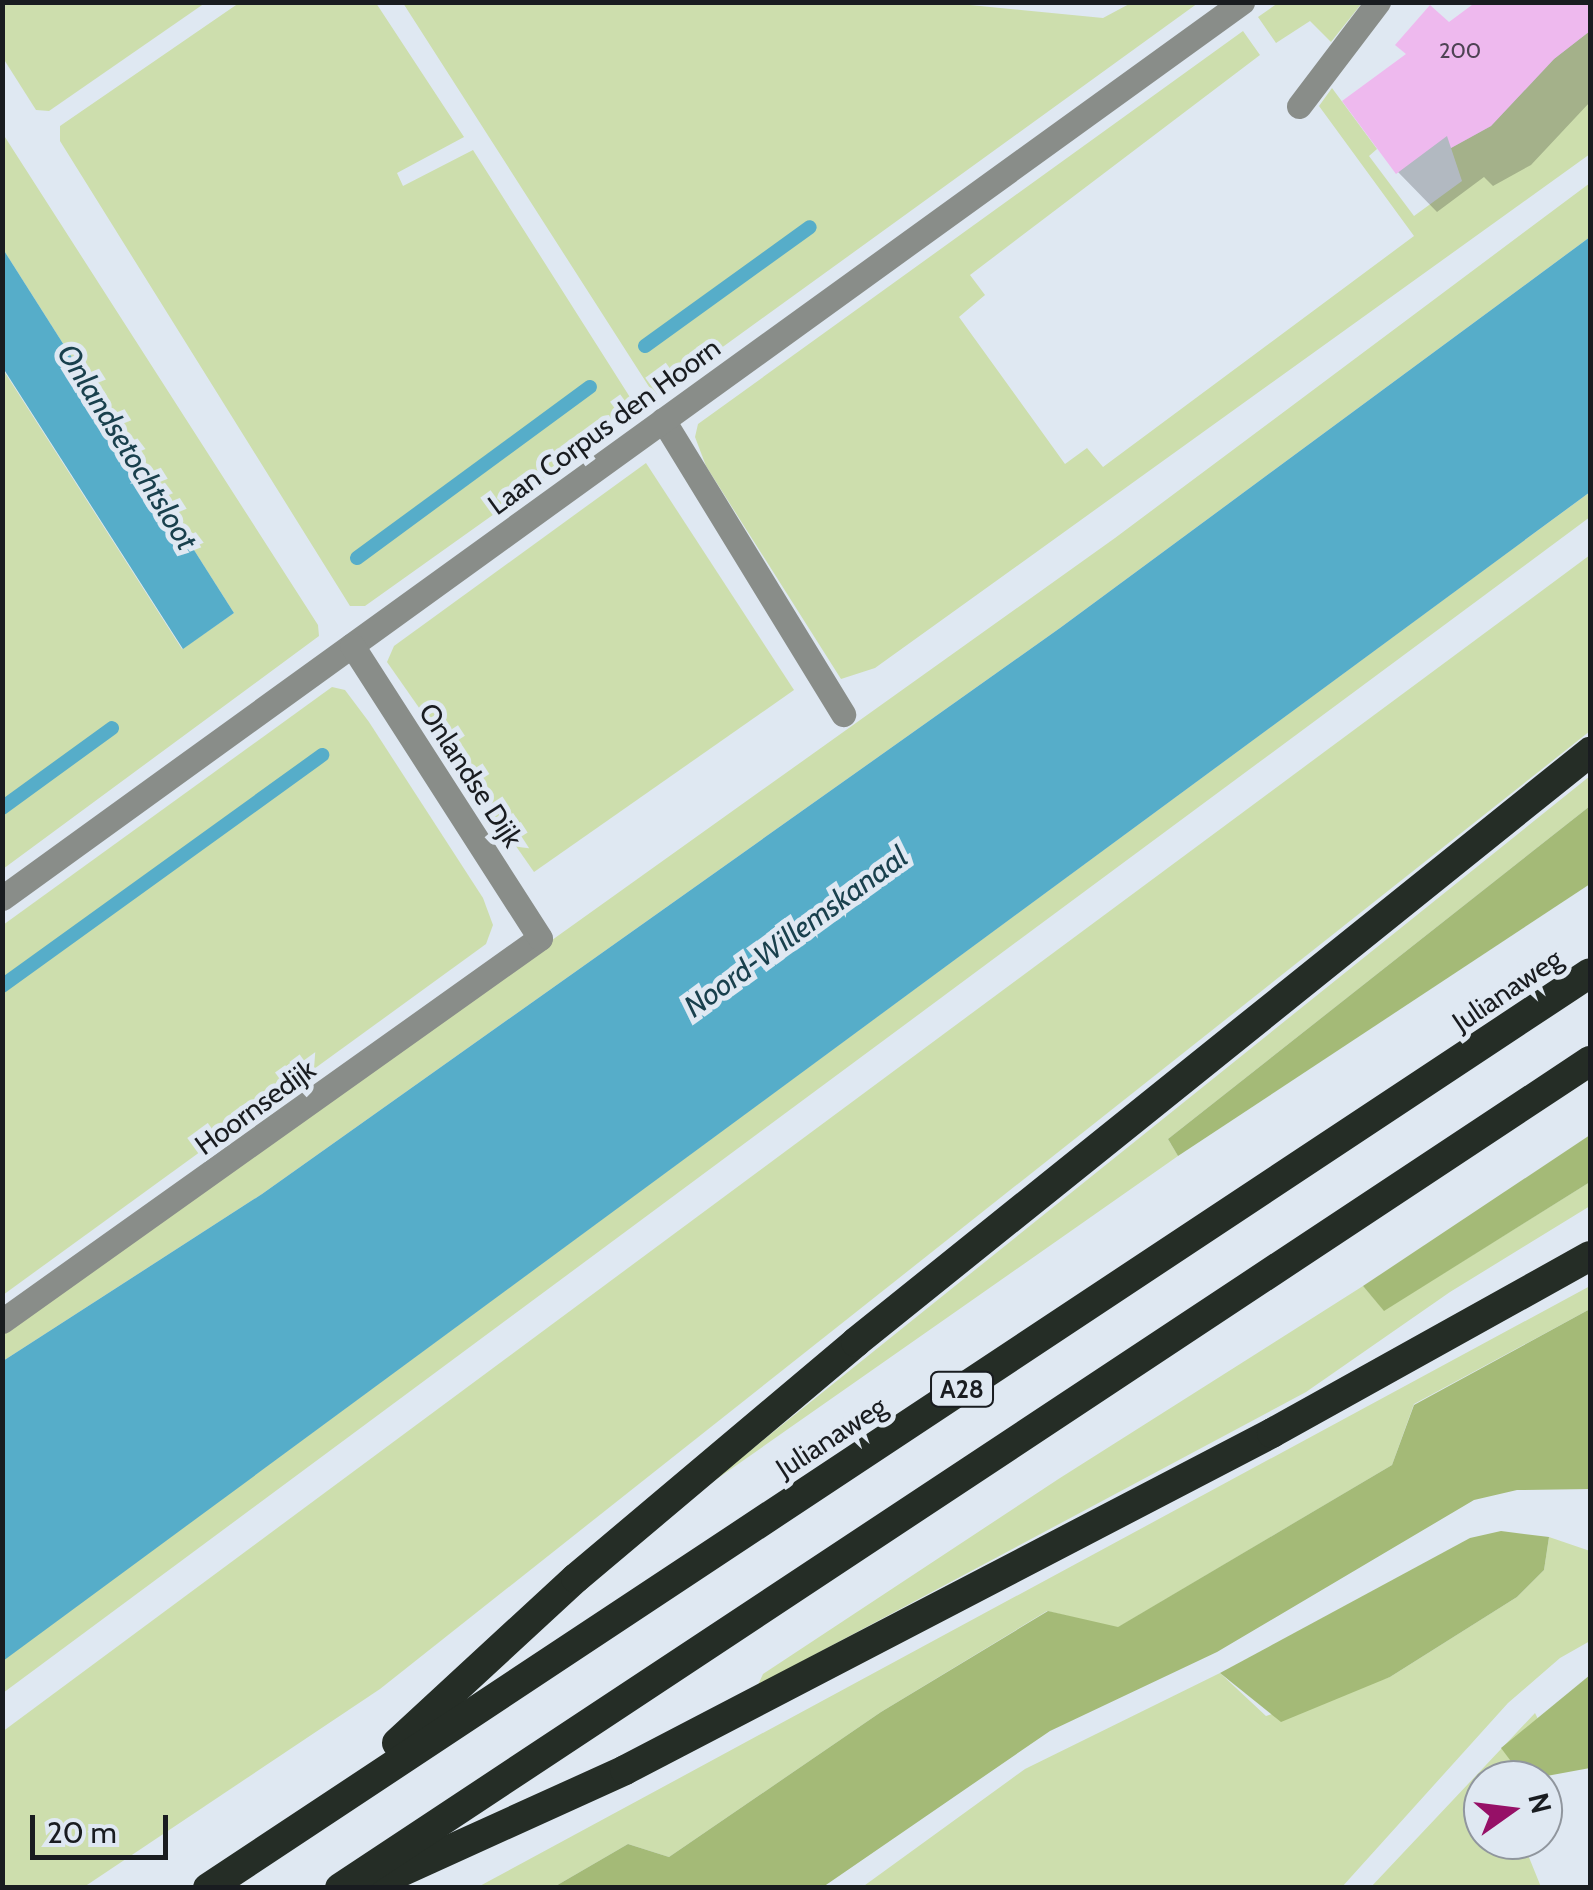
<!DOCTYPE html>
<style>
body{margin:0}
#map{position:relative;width:1593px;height:1890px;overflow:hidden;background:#dfe8f2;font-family:Cabin,sans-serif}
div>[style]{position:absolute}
.green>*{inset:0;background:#cddead}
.forest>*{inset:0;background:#a4ba77}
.water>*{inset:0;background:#56adc9}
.shadow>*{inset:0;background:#0003}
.stream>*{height:14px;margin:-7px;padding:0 7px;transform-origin:7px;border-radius:7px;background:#56adc9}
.building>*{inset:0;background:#eeb9ee}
.lane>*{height:25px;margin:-12.5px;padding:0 12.5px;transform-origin:12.5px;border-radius:12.5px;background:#898d89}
.street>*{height:25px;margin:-12.5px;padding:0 12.5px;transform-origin:12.5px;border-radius:12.5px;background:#898d89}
.highway>*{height:30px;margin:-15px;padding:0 15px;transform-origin:15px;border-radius:15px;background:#252d26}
span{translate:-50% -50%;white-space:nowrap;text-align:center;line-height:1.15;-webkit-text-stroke:10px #dfe8f2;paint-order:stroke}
.number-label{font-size:22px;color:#4e4354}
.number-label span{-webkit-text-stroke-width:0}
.shield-label span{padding:2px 8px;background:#dfe8f2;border:2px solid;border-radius:8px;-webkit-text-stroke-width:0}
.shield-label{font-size:25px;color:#191c20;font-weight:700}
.street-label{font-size:28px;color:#191c20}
.water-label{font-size:30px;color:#19404d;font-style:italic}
.frame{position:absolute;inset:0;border:5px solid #191c20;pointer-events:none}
.north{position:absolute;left:1463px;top:1760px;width:100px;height:100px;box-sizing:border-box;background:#dfe8f2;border:2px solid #90969e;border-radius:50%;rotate:76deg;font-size:28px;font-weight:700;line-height:40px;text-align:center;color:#191c20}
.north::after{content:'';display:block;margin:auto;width:35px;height:45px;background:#961067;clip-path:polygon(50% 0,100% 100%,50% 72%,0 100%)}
.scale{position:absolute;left:30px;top:1815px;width:138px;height:45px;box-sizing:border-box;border:5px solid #191c20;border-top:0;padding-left:12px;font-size:30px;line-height:35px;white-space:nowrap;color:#191c20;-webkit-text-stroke:8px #dfe8f2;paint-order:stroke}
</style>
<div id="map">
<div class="green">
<i style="clip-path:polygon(3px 2px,205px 2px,205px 3px,49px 111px,36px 110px,3px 58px)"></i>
<i style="clip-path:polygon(239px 3px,376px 3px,464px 137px,397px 173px,403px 186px,473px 150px,633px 402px,629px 418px,365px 606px,350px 606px,60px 141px,60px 126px)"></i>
<i style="clip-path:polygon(950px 3px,1103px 18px,1131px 3px,1198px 3px,655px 396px,403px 3px)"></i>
<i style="clip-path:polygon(1278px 3px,1362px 3px,1331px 42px,1310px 21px,1276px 43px,1258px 17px)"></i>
<i style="clip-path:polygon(1243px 31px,1260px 55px,970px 275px,985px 295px,959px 317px,1065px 464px,1087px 448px,1103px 467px,1414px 236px,1319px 106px,1332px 88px,1377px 149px,1369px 156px,1414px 216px,1462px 181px,1451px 148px,1491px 126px,1554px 59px,1590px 31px,1590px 154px,875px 668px,841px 679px,706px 466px,695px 437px,698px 424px)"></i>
<i style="clip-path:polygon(3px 134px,318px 625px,319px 636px,3px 869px,2px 368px,182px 649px,234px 613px,3px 249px)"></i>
<i style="clip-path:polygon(1590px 183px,1590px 237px,1060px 628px,262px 1194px,3px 1361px,3px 1332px,1115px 538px)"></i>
<i style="clip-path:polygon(646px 463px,794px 690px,534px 872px,387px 662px,394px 646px)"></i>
<i style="clip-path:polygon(1590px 492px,1590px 517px,3px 1693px,2px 1661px)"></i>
<i style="clip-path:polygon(1590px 555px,1590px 731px,380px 1689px,84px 1887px,3px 1887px,2px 1732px)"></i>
<i style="clip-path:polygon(332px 687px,345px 690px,369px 722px,483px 898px,493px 925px,486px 944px,3px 1295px,3px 925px)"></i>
<i style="clip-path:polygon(1590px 776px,1590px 806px,1168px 1139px,1178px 1156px,701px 1490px)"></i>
<i style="clip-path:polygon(1590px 1182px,1590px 1206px,1450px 1292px,1306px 1392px,758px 1685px,763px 1674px,1060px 1478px,1363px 1286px,1384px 1310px)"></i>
<i style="clip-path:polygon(1590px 1286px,1590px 1309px,1414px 1404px,1392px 1465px,1117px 1628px,1047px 1611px,881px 1712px,669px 1857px,628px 1844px,554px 1887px,476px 1888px)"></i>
<i style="clip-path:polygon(1549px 1537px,1590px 1551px,1590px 1641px,1560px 1658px,1508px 1703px,1342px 1887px,861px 1888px,1025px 1769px,1220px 1673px,1266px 1716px,1390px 1677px,1517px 1597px,1544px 1570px)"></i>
<i style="clip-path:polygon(1535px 1713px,1548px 1739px,1518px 1780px,1483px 1780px,1483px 1840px,1522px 1840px,1541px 1887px,1370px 1888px)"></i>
</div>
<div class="forest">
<i style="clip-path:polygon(1590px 806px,1590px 884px,1178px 1156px,1168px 1139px)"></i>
<i style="clip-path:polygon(1590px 1135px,1590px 1182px,1384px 1311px,1363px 1286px)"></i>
<i style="clip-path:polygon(1590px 1309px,1590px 1489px,1517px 1490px,1474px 1500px,1217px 1652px,1050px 1731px,823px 1887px,554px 1887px,628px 1844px,669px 1857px,881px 1712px,1048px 1611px,1118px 1627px,1392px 1465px,1414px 1405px)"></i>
<i style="clip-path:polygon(1501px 1531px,1549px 1537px,1544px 1570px,1517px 1597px,1390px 1677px,1281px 1722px,1220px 1673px,1470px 1538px)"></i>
<i style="clip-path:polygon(1590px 1675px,1590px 1768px,1525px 1780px,1501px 1748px)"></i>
</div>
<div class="water">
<i style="clip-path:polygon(1590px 237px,1590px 492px,3px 1661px,3px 1361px,262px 1194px,1060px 628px)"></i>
<i style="clip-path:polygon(3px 249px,234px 613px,183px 649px,3px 368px)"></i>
</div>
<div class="shadow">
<i style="clip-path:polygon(1480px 2px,1590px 2px,1590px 102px,1531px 165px,1493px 186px,1484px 177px,1437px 212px,1398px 172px,1449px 25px)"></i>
</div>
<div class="stream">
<i style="left:645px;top:346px;width:203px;rotate:-35.8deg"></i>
<i style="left:357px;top:558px;width:289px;rotate:-36.3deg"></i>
<i style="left:2px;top:808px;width:136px;rotate:-36deg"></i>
<i style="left:2px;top:986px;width:395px;rotate:-35.8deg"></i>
</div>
<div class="building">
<i style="clip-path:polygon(1476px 2px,1590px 2px,1590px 31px,1554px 59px,1491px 126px,1451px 148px,1447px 136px,1396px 174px,1342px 101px,1406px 54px,1395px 45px,1430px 5px,1449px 22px)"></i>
</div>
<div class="lane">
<i style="left:1299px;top:106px;width:131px;rotate:-52.8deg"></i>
<i style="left:663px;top:420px;width:345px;rotate:58.5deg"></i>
</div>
<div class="street">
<i style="left:2px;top:898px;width:1530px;rotate:-35.85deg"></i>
<i style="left:2px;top:1321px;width:660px;rotate:-35.45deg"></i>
<i style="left:540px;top:938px;width:348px;rotate:-122.7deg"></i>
</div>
<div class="highway">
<i style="left:397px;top:1743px;width:243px;rotate:-42.7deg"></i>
<i style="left:576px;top:1578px;width:366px;rotate:-40.1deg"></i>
<i style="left:856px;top:1342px;width:942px;rotate:-38.79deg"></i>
<i style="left:372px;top:1885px;width:278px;rotate:-24.4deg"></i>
<i style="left:625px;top:1770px;width:730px;rotate:-27.51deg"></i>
<i style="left:1272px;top:1433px;width:364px;rotate:-29.1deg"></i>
<i style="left:208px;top:1888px;width:1657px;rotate:-33.51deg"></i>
<i style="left:340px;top:1888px;width:1499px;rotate:-33.49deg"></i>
</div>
<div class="number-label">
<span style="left:1460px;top:51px">200</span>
</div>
<div class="shield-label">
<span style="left:962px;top:1389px">A28</span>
</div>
<div class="street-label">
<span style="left:604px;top:426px;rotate:-36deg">Laan Corpus den Hoorn</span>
<span style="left:471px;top:775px;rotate:57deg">Onlandse Dijk</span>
<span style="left:1507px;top:990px;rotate:-34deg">Julianaweg</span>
<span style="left:255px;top:1107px;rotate:-36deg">Hoornsedijk</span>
<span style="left:831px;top:1437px;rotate:-33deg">Julianaweg</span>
</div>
<div class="water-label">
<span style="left:127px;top:447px;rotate:58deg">Onlandsetochtsloot</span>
<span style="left:796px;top:932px;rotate:-36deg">Noord-Willemskanaal</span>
</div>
<div class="frame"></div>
<div class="north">N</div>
<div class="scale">20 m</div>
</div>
